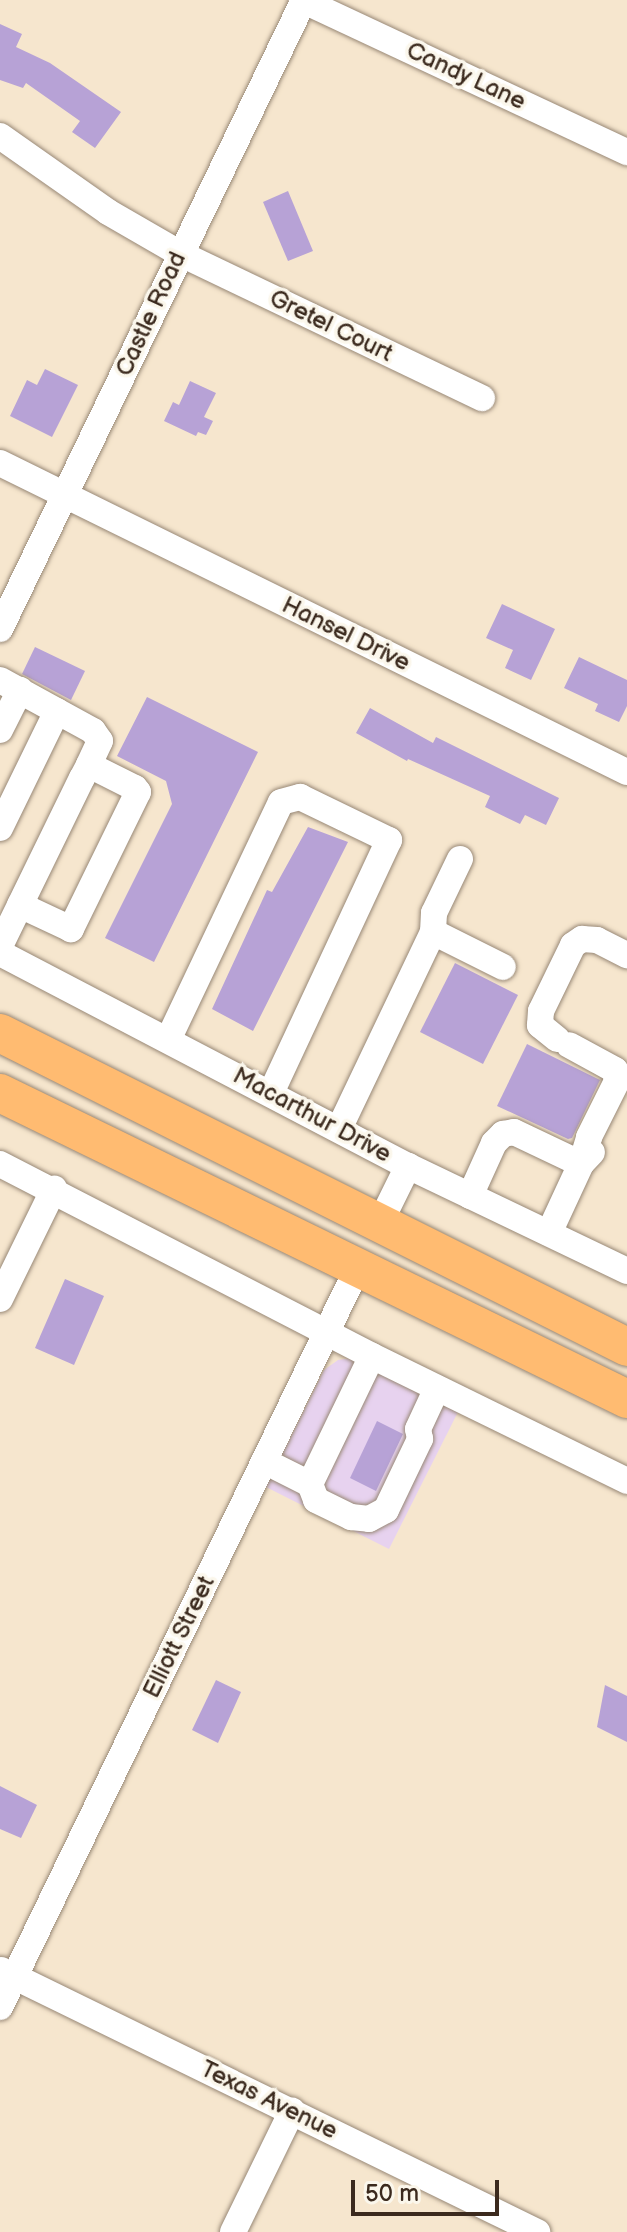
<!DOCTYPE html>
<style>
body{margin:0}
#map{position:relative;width:627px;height:2232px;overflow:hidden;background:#f6e6ce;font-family:"Balsamiq Sans",sans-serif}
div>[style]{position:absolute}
.built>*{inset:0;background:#e7d2ef}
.building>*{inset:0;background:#b7a2d6}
.roads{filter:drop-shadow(0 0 2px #988876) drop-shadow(0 0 2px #988876)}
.minor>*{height:26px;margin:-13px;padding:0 13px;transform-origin:13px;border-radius:13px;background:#fff}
.highway>*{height:38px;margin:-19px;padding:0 19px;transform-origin:19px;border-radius:19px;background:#ffbb71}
span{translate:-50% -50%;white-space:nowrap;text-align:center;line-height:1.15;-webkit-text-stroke:7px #fbf7ec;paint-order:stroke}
.street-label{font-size:24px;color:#3b2a1e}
.scale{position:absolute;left:351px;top:2180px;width:148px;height:36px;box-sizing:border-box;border:4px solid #3b2a1e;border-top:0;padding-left:10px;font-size:24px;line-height:28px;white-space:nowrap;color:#3b2a1e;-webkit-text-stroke:6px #fbf7ec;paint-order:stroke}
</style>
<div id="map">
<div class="built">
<i style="clip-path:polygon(350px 1358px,459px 1410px,389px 1549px,266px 1487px,324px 1370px,338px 1360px)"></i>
</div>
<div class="building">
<i style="clip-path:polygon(0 24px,22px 34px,16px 47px,50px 63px,121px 112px,95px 148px,72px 132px,80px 121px,26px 83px,23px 88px,0 80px)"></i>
<i style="clip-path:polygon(288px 191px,313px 251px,288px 261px,263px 202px)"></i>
<i style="clip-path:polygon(45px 369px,78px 385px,52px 437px,10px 416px,27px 380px,37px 385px)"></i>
<i style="clip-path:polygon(190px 381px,216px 393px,204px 417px,213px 421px,206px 435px,198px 432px,196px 436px,164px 421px,173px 402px,179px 405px)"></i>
<i style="clip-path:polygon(502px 604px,555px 629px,531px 680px,505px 668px,513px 650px,486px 638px)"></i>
<i style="clip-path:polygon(35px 647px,85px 671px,71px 700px,22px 674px)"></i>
<i style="clip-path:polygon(579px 657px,627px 680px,627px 706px,619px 722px,595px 711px,598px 704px,564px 688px)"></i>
<i style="clip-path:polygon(147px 697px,258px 752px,154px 962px,105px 938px,172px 804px,166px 781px,117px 756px)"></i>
<i style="clip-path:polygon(370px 708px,433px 743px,436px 737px,559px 798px,546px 825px,525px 815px,520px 824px,485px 807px,490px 796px,408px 759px,407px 761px,356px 733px)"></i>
<i style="clip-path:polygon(308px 827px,348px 842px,253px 1031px,212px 1009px,267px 890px,272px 892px)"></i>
<i style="clip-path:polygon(455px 963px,518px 995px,483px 1064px,420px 1032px)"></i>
<i style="clip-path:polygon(527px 1044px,600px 1080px,572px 1138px,568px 1139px,497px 1106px)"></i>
<i style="clip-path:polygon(65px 1279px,104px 1296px,74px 1365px,35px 1348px)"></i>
<i style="clip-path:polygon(377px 1421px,403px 1434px,376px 1491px,350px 1478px)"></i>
<i style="clip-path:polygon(216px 1680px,241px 1692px,218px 1743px,192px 1730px)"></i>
<i style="clip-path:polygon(605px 1685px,627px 1696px,627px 1742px,597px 1727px)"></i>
<i style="clip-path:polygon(0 1786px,37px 1805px,21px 1838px,0 1829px)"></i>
</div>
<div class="roads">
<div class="minor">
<i style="left:302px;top:0;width:359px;rotate:25.1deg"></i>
<i style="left:0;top:136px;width:132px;rotate:35.1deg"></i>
<i style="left:108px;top:212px;width:82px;rotate:30deg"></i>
<i style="left:179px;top:253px;width:336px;rotate:25.6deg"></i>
<i style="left:0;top:463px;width:699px;rotate:26.24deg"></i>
<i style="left:0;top:629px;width:699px;rotate:-64.21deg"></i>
<i style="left:0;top:680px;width:106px;rotate:28.7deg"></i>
<i style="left:93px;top:731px;width:12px;rotate:55deg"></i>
<i style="left:100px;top:741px;width:26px;rotate:115deg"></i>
<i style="left:0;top:730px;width:45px;rotate:-63.4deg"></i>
<i style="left:0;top:828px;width:130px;rotate:-64deg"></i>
<i style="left:433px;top:932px;width:78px;rotate:26.6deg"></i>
<i style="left:0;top:946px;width:46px;rotate:-64deg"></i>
<i style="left:20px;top:905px;width:141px;rotate:-64deg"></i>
<i style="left:82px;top:778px;width:15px;rotate:-62deg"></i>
<i style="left:89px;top:765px;width:51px;rotate:26.6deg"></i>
<i style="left:135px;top:788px;width:5px;rotate:53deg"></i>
<i style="left:138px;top:792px;width:153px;rotate:116.1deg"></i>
<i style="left:71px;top:929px;width:56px;rotate:-154.8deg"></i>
<i style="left:0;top:953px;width:460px;rotate:27.6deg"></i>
<i style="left:408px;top:1166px;width:243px;rotate:25.6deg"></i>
<i style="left:557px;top:1039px;width:22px;rotate:-141deg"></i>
<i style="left:540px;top:1025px;width:14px;rotate:-86deg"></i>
<i style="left:541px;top:1011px;width:73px;rotate:-64.1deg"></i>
<i style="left:573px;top:945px;width:11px;rotate:-34deg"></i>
<i style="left:582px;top:939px;width:15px;rotate:4deg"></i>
<i style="left:597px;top:940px;width:34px;rotate:27deg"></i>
<i style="left:168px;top:1040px;width:263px;rotate:-64.6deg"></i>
<i style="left:281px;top:802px;width:20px;rotate:-15deg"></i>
<i style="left:300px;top:797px;width:99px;rotate:25.8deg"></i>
<i style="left:389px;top:840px;width:279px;rotate:115deg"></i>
<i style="left:339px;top:1129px;width:218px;rotate:-64.5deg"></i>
<i style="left:433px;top:932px;width:19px;rotate:-87deg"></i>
<i style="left:434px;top:913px;width:60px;rotate:-64.3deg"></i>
<i style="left:0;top:1164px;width:419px;rotate:27.3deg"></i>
<i style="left:372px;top:1356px;width:284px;rotate:26.1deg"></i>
<i style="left:470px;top:1196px;width:58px;rotate:-65.6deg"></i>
<i style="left:494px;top:1143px;width:13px;rotate:-45deg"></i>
<i style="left:503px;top:1134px;width:11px;rotate:-10deg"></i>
<i style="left:514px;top:1132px;width:74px;rotate:25.5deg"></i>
<i style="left:581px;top:1164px;width:28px;rotate:-73deg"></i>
<i style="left:589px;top:1137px;width:63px;rotate:-63.4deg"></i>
<i style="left:617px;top:1081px;width:11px;rotate:-100deg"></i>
<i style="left:615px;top:1070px;width:52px;rotate:-151.5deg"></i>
<i style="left:379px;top:1225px;width:66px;rotate:-63.8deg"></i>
<i style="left:549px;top:1233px;width:76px;rotate:-65.1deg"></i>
<i style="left:581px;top:1164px;width:16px;rotate:-47deg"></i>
<i style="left:0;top:1299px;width:123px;rotate:-63.9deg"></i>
<i style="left:264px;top:1461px;width:51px;rotate:26.6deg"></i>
<i style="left:310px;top:1484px;width:142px;rotate:-64.2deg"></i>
<i style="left:310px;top:1484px;width:17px;rotate:69deg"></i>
<i style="left:316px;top:1500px;width:39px;rotate:26deg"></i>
<i style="left:351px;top:1517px;width:18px;rotate:6deg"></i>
<i style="left:369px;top:1519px;width:19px;rotate:-28deg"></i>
<i style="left:386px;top:1510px;width:79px;rotate:-64.4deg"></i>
<i style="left:420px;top:1439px;width:10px;rotate:-101deg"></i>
<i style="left:418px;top:1429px;width:45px;rotate:-65.1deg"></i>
<i style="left:1px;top:1970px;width:597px;rotate:26.05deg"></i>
<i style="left:0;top:2007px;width:822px;rotate:-64.18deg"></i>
<i style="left:233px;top:2232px;width:135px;rotate:-64deg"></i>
</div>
<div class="highway">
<i style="left:0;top:1033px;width:701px;rotate:26.6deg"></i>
<i style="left:0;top:1093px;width:698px;rotate:26.01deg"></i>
</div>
</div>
<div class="street-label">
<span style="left:466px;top:76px;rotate:25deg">Candy Lane</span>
<span style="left:151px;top:314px;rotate:-65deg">Castle Road</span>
<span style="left:331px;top:326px;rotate:26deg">Gretel Court</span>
<span style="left:346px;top:634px;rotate:26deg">Hansel Drive</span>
<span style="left:312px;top:1115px;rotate:28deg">Macarthur Drive</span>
<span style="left:179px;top:1637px;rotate:-64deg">Elliott Street</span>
<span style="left:269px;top:2100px;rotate:26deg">Texas Avenue</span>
</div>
<div class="scale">50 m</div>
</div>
